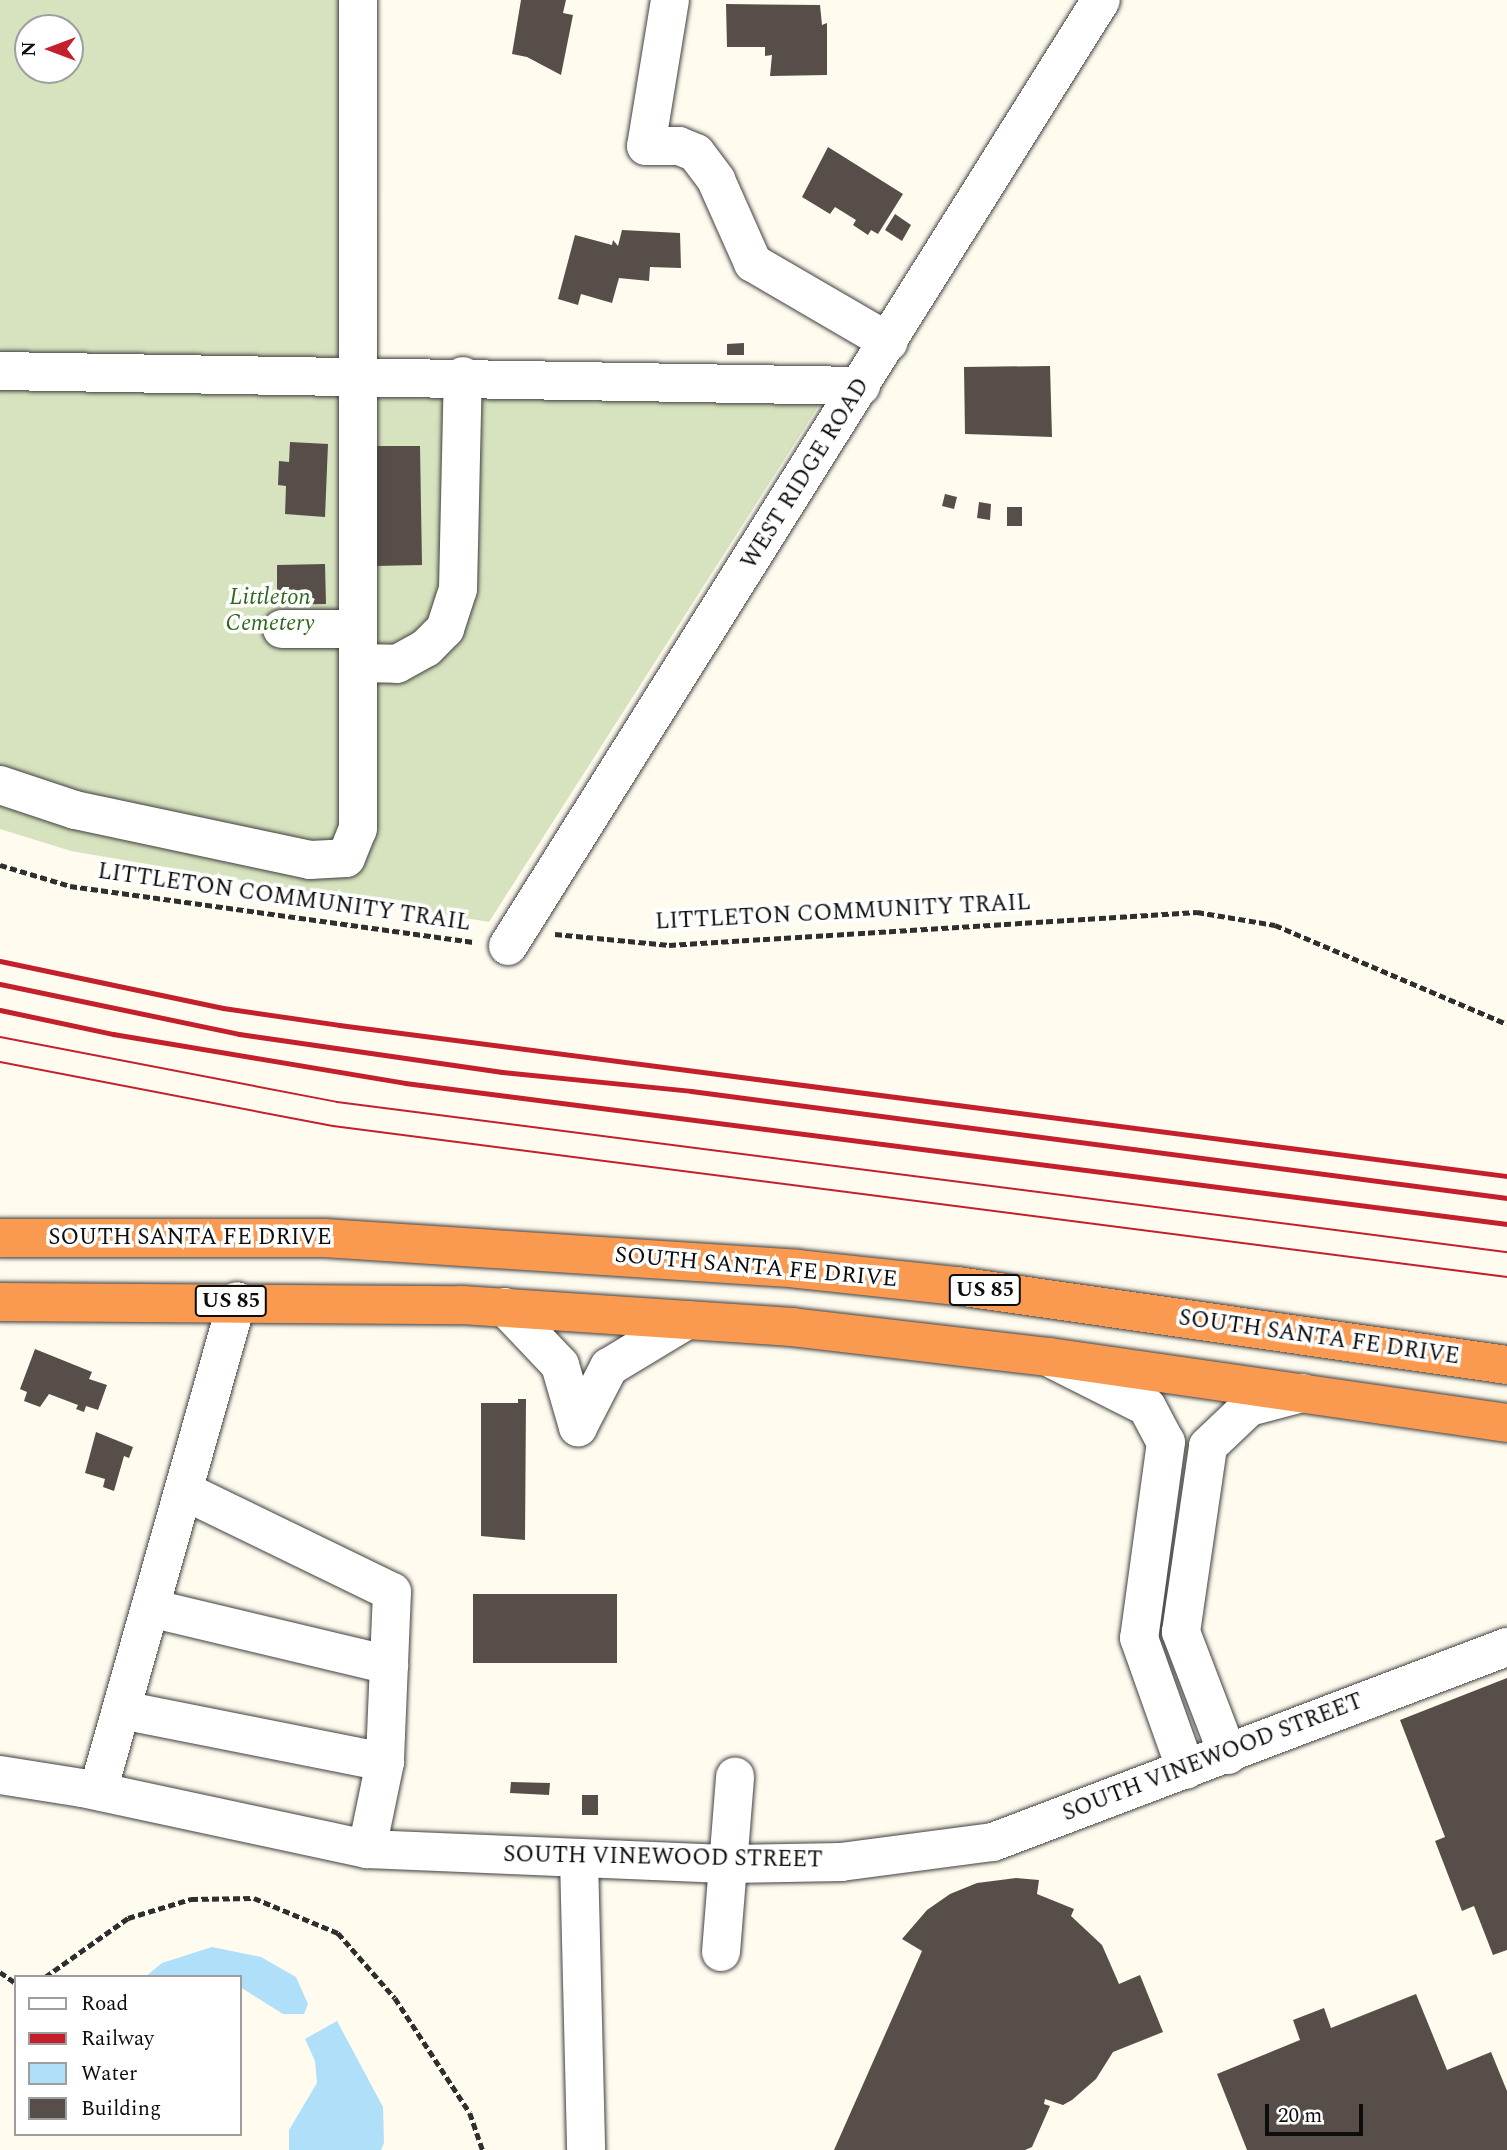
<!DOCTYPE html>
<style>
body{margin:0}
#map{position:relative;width:1507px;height:2150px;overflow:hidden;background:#fffbee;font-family:Spectral,serif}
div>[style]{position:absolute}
.cemetery>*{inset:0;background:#d7e2be}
.water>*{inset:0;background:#b0dff9}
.building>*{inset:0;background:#574e49}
.path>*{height:4.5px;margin-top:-2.25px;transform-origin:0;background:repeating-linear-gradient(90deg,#2f2f2f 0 7px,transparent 0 10.5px)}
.roads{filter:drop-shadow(0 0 2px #404040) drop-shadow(0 0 2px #404040)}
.minor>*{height:38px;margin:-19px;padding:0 19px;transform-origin:19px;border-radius:19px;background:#fff}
.highway>*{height:38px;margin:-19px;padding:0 19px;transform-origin:19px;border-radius:19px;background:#fa9a51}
.tram>*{height:2px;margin:-1px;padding:0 1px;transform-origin:1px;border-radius:1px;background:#c3202c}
.rail>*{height:5px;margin:-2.5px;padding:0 2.5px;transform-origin:2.5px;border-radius:2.5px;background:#c3202c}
span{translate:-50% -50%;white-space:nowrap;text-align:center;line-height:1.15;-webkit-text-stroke:7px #fff;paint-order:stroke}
.shield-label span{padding:2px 5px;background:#fff;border:2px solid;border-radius:5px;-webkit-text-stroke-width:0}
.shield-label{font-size:21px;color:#0d0d0d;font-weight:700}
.street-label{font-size:23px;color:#0d0d0d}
.park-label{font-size:23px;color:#2d681b;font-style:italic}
.legend{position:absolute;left:14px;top:1975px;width:228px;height:161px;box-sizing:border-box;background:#fff;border:2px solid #9e9e9e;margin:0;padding:9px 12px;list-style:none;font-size:21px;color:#0d0d0d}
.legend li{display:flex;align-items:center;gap:14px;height:35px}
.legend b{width:35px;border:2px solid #9e9e9e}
.north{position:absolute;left:14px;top:14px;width:70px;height:70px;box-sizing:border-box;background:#fff;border:2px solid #9e9e9e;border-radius:50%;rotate:270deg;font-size:19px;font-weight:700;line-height:28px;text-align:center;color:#0d0d0d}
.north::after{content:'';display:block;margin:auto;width:24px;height:32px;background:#c3202c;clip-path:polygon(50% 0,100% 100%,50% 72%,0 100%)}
.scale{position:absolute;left:1265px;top:2104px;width:98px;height:32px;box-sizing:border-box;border:4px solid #0d0d0d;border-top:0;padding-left:9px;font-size:21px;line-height:24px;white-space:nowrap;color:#0d0d0d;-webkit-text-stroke:5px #fff;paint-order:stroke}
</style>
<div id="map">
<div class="cemetery">
<i style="clip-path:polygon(evenodd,0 0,376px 0,378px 364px,837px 377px,489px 922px,71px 851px,0 829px,0 0,28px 28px,70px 28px,70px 70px,28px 70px,28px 28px)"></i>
</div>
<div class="water">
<i style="clip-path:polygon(212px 1947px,261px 1957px,296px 1977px,308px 2004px,304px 2014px,283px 2014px,240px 1987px,240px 1977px,145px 1977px,162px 1963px)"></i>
<i style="clip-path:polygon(337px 2021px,383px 2107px,384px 2143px,381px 2150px,289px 2150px,289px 2130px,317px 2083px,315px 2061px,305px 2039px)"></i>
</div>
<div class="building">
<i style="clip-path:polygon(521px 0,566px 0,563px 13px,573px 15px,561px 75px,527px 57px,512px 54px)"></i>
<i style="clip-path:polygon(726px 4px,820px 5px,822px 25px,827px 23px,827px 75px,770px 76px,772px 55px,765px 56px,765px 47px,727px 47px)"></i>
<i style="clip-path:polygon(828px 147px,903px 194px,878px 234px,871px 230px,868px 235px,853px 225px,856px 220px,835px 207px,830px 214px,802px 197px)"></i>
<i style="clip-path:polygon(895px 214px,911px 225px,902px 241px,885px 230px)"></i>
<i style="clip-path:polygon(622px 230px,680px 233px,681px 268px,650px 267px,649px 281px,619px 278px,612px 303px,581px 294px,578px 305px,558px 299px,575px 235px,612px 245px,613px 240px,618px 246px)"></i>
<i style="clip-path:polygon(744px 343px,744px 355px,727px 355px,727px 344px)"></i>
<i style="clip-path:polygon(1050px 366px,1052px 437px,965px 434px,964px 367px)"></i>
<i style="clip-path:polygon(290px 442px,328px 444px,325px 517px,285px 514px,286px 486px,278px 485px,279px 461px,289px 462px)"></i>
<i style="clip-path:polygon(373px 446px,420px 446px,422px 565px,375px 566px)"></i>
<i style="clip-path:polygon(945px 494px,957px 497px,954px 509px,942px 506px)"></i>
<i style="clip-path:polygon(979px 502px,991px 504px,990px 520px,977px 518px)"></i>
<i style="clip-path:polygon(1007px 507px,1022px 507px,1022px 526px,1007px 526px)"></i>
<i style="clip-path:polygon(325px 564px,326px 604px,277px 605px,277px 565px)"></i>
<i style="clip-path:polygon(35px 1349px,92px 1372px,89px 1379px,107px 1385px,98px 1410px,86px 1406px,84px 1412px,76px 1409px,78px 1405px,49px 1394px,40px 1407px,24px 1401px,27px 1392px,20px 1389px)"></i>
<i style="clip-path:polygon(518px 1399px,526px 1399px,525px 1540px,481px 1536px,481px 1403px,518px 1403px)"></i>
<i style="clip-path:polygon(96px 1432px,133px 1447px,129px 1458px,124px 1456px,114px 1491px,103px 1487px,105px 1479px,85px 1473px)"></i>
<i style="clip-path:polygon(473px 1594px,617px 1594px,617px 1663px,473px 1663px)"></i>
<i style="clip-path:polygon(1507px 1678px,1507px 1950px,1493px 1955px,1474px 1906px,1462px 1911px,1435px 1841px,1445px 1837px,1400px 1720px)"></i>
<i style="clip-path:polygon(511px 1782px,550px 1783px,549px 1795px,510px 1793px)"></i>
<i style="clip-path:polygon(582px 1795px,598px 1795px,598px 1815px,582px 1815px)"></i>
<i style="clip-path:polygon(1016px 1878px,1039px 1880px,1037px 1894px,1074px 1909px,1071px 1916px,1102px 1945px,1119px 1984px,1140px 1975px,1163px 2032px,1113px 2052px,1096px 2079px,1072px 2100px,1063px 2105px,1045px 2099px,1044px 2104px,1050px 2106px,1032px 2147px,1025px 2150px,834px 2150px,922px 1951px,902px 1939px,927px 1910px,950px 1894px,977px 1883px)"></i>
<i style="clip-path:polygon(1416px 1994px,1447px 2070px,1491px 2052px,1507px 2091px,1507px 2150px,1247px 2150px,1217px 2074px,1300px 2040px,1293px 2020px,1324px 2008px,1331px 2028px)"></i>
</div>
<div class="path">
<i style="left:0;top:865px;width:73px;rotate:16.7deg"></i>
<i style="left:70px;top:886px;width:409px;rotate:7.9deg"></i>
<i style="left:555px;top:934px;width:115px;rotate:5.5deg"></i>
<i style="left:669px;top:945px;width:529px;rotate:-3.58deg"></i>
<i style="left:1197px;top:912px;width:79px;rotate:9.5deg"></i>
<i style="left:1275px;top:925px;width:252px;rotate:23.1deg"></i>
<i style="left:0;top:1972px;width:19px;rotate:35deg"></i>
<i style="left:45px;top:1977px;width:102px;rotate:-35.4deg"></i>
<i style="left:128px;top:1918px;width:66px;rotate:-16.8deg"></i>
<i style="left:191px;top:1899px;width:63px;rotate:-0.9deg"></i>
<i style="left:254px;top:1898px;width:91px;rotate:22.6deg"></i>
<i style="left:338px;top:1933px;width:86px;rotate:48.8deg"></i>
<i style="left:395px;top:1998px;width:137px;rotate:56.9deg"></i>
<i style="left:470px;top:2113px;width:39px;rotate:71deg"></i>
</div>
<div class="roads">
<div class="minor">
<i style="left:670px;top:0;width:148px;rotate:99.3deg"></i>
<i style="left:646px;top:146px;width:33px"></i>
<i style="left:679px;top:146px;width:18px;rotate:22deg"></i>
<i style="left:696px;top:153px;width:34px;rotate:53deg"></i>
<i style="left:716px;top:180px;width:91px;rotate:66deg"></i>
<i style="left:753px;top:263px;width:157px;rotate:30.2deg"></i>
<i style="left:0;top:371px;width:861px;rotate:1deg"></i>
<i style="left:282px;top:629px;width:76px"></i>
<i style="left:358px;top:663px;width:39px;rotate:1deg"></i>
<i style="left:397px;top:664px;width:33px;rotate:-29deg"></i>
<i style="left:426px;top:648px;width:27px;rotate:-45deg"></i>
<i style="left:445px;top:629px;width:42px;rotate:-72deg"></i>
<i style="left:458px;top:589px;width:213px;rotate:-88.7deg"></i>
<i style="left:0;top:785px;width:79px;rotate:18.4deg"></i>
<i style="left:75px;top:810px;width:240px;rotate:12deg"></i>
<i style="left:310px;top:860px;width:36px;rotate:-3deg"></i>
<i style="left:346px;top:858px;width:31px;rotate:-68deg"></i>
<i style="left:358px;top:829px;width:829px;rotate:-90deg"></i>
<i style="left:508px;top:946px;width:1116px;rotate:-57.92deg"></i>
<i style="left:505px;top:1307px;width:80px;rotate:46.5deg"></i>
<i style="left:560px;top:1365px;width:65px;rotate:73.8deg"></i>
<i style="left:1054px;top:1360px;width:104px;rotate:26.8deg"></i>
<i style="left:1147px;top:1407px;width:40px;rotate:62deg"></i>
<i style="left:1166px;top:1442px;width:198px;rotate:97.8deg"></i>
<i style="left:1139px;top:1638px;width:140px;rotate:70.4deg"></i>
<i style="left:578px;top:1427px;width:68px;rotate:-62.7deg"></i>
<i style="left:609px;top:1367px;width:91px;rotate:-31.1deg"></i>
<i style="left:184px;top:1491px;width:231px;rotate:25.9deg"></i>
<i style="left:392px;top:1592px;width:170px;rotate:92.4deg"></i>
<i style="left:150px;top:1608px;width:246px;rotate:13.4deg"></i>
<i style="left:122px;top:1710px;width:268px;rotate:11.2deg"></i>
<i style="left:385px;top:1762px;width:89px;rotate:101.7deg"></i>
<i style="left:1228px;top:1755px;width:132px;rotate:-110.9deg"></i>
<i style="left:1181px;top:1632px;width:188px;rotate:-81.7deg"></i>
<i style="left:1208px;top:1446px;width:57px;rotate:-43.6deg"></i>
<i style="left:1249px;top:1407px;width:55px;rotate:-14.8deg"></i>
<i style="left:0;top:1775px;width:83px;rotate:9deg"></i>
<i style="left:82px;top:1788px;width:291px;rotate:12.1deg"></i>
<i style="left:367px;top:1849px;width:364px;rotate:2.4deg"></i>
<i style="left:731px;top:1864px;width:110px;rotate:-1deg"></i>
<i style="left:841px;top:1862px;width:153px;rotate:-7.5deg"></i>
<i style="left:993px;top:1842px;width:550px;rotate:-20.78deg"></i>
<i style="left:98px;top:1791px;width:509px;rotate:-74.16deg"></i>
<i style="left:579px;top:1858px;width:292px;rotate:88.6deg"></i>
<i style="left:721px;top:1952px;width:176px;rotate:-85.4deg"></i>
</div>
<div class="highway">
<i style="left:0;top:1238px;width:324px"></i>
<i style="left:324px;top:1238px;width:474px;rotate:3.7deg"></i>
<i style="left:797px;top:1269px;width:161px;rotate:6.1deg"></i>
<i style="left:957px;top:1286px;width:556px;rotate:8.17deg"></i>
<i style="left:0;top:1302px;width:462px;rotate:0.4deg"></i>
<i style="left:462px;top:1305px;width:331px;rotate:3.8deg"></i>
<i style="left:792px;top:1327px;width:259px;rotate:6.7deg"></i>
<i style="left:1049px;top:1357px;width:463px;rotate:8.2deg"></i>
</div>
</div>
<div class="tram">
<i style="left:0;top:1037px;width:343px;rotate:10.9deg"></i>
<i style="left:337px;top:1102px;width:1180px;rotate:7.31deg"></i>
<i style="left:0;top:1062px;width:339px;rotate:10.9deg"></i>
<i style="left:333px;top:1126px;width:1184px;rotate:7.33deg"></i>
</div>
<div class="rail">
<i style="left:0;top:961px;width:228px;rotate:11.9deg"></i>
<i style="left:223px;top:1008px;width:117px;rotate:8.3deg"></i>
<i style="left:339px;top:1025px;width:1178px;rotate:7.37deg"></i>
<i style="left:0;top:984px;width:244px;rotate:11.8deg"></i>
<i style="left:239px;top:1034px;width:266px;rotate:8.2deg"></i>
<i style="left:502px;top:1072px;width:190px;rotate:5.7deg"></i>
<i style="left:691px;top:1091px;width:823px;rotate:7.47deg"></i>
<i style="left:0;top:1010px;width:116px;rotate:12deg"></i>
<i style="left:113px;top:1034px;width:296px;rotate:9.5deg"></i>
<i style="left:405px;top:1083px;width:1111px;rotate:7.29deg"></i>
</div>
<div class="shield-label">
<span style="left:985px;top:1290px">US 85</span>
<span style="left:231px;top:1301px">US 85</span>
</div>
<div class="street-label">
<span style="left:806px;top:474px;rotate:-58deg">WEST RIDGE ROAD</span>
<span style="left:284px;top:898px;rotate:8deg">LITTLETON COMMUNITY TRAIL</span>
<span style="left:843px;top:913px;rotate:-3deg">LITTLETON COMMUNITY TRAIL</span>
<span style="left:190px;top:1238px">SOUTH SANTA FE DRIVE</span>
<span style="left:756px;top:1268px;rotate:5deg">SOUTH SANTA FE DRIVE</span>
<span style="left:1319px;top:1338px;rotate:8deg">SOUTH SANTA FE DRIVE</span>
<span style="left:1213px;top:1758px;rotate:-21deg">SOUTH VINEWOOD STREET</span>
<span style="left:663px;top:1858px;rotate:1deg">SOUTH VINEWOOD STREET</span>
</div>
<div class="park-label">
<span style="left:270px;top:611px">Littleton<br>Cemetery</span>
</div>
<ul class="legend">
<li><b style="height:9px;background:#fff"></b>Road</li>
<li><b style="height:9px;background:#c3202c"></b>Railway</li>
<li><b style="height:19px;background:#b0dff9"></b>Water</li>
<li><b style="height:19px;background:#574e49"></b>Building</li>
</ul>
<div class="north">N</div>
<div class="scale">20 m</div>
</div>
